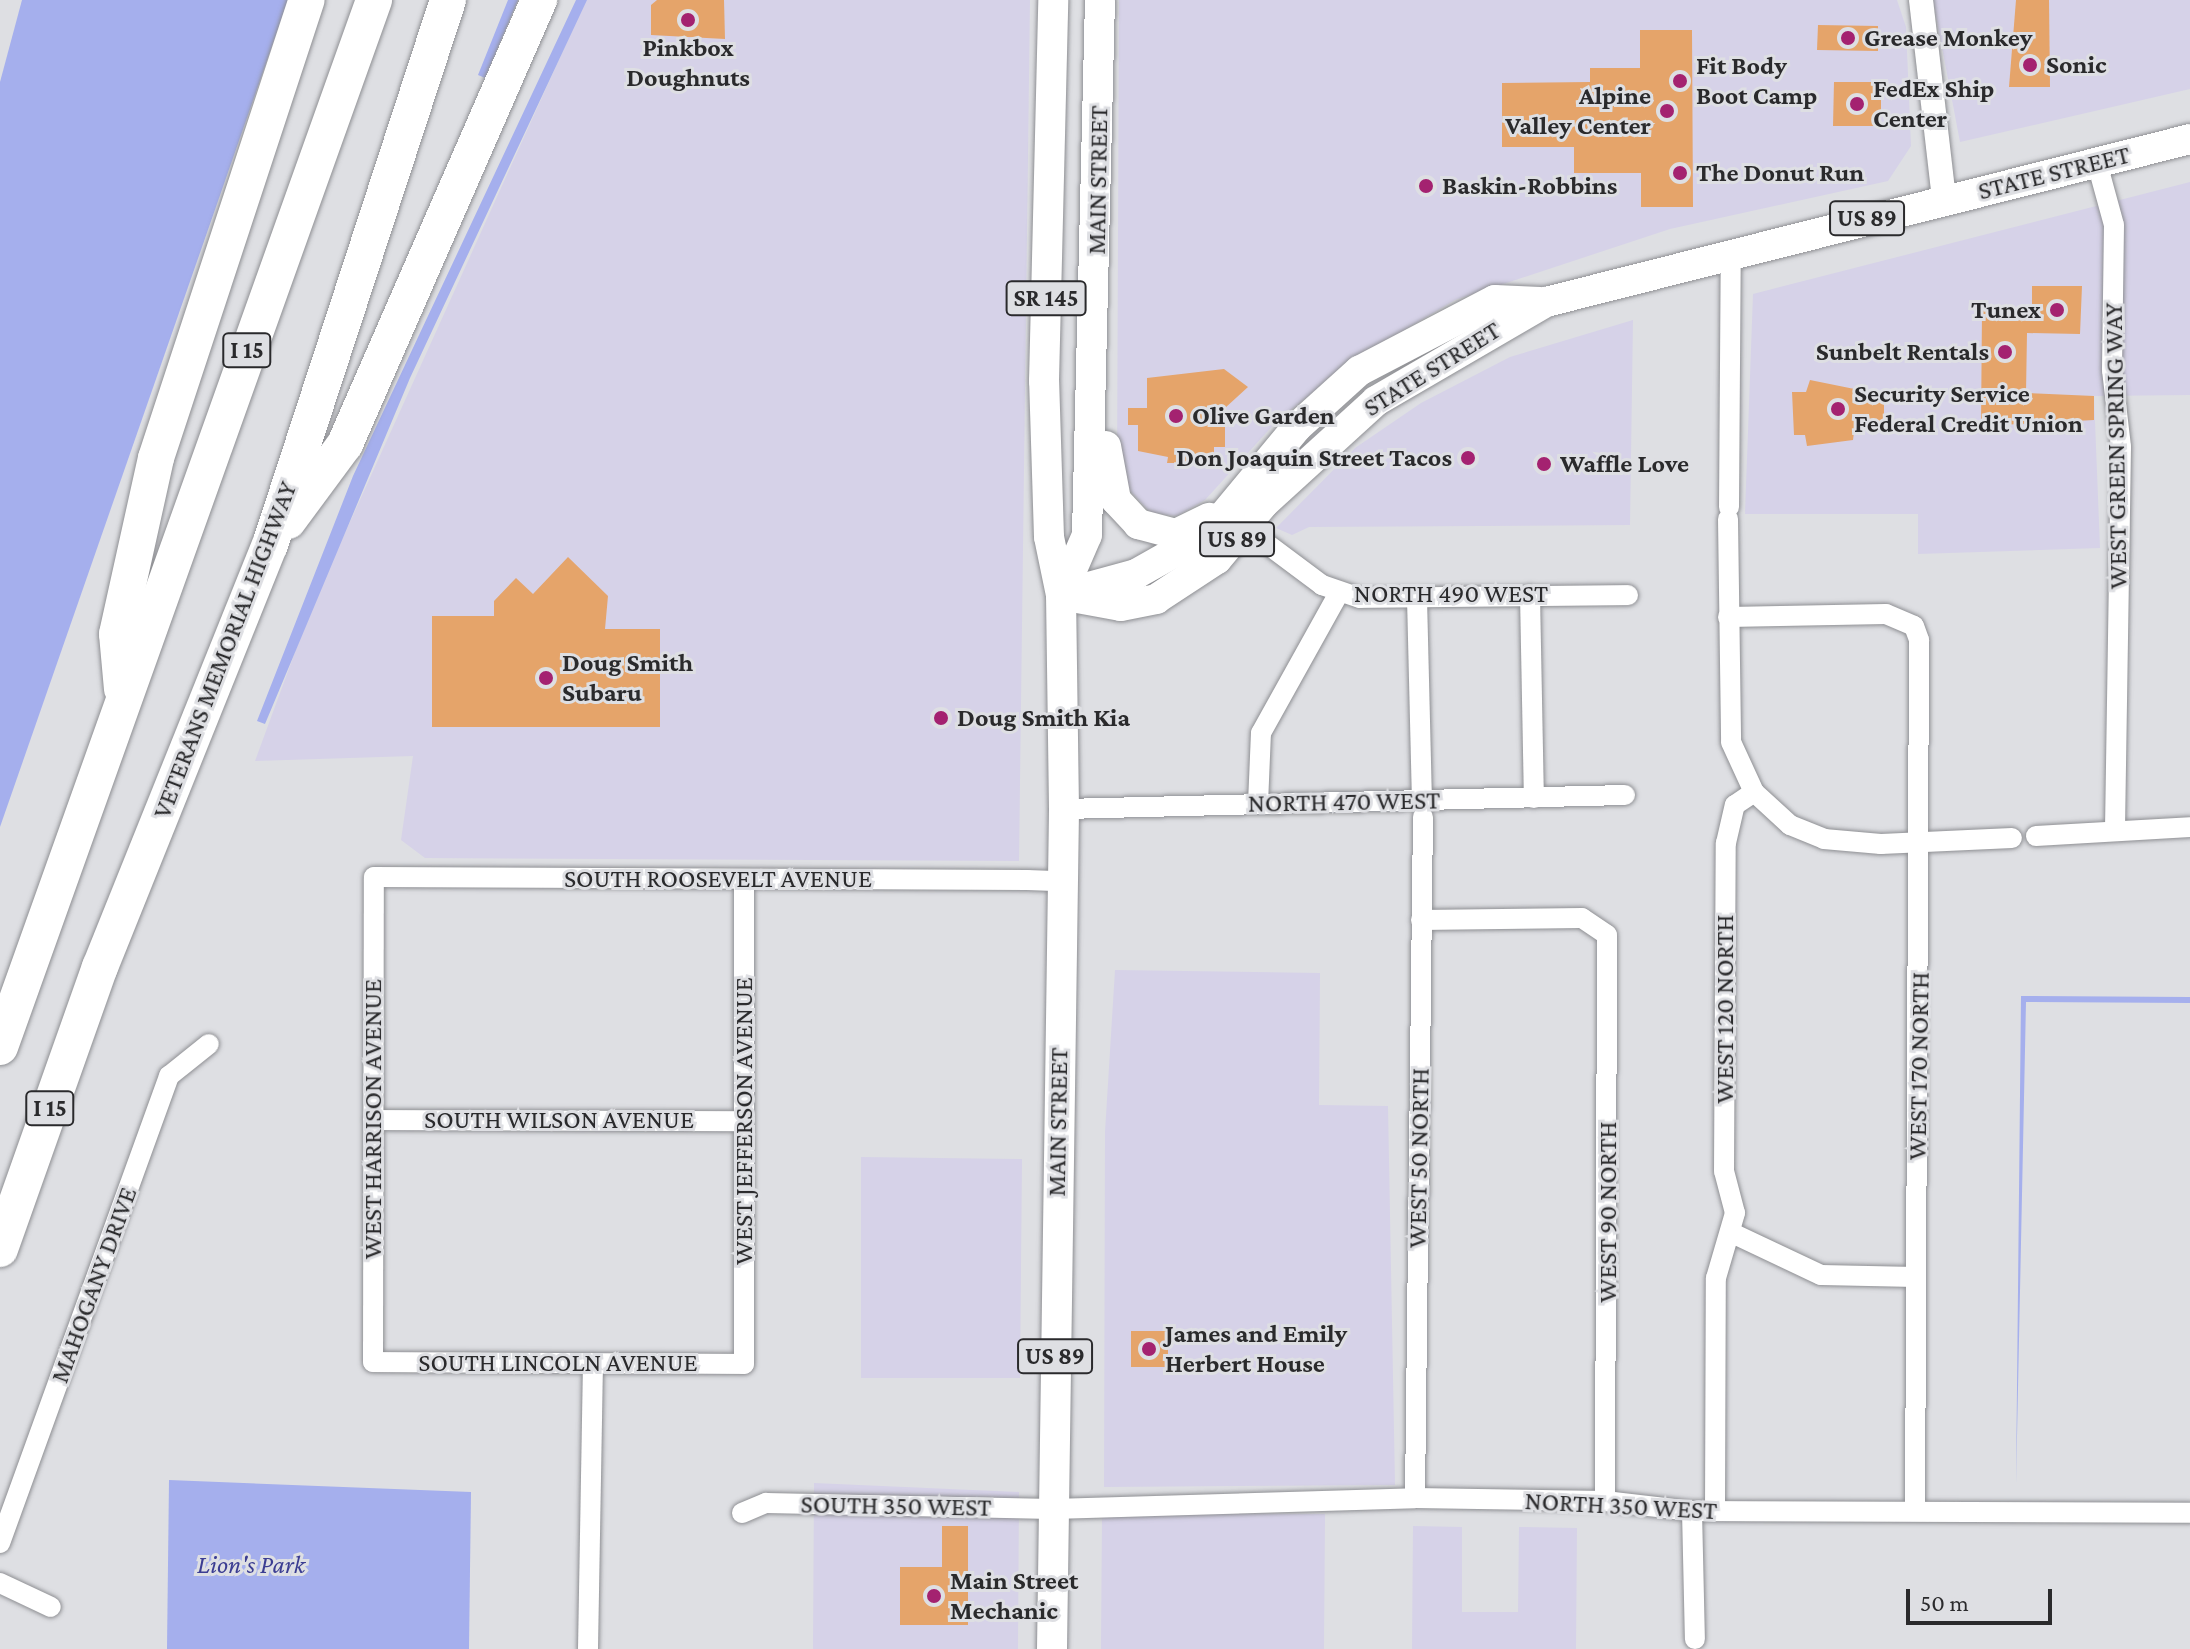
<!DOCTYPE html>
<style>
body{margin:0}
#map{position:relative;width:2190px;height:1649px;overflow:hidden;background:#dedfe3;font-family:"Crimson Pro",serif}
div>[style]{position:absolute}
.commercial>*{inset:0;background:#d6d2e8}
.green>*{inset:0;background:#a5afed}
.building>*{inset:0;background:#e5a46a}
.roads{filter:drop-shadow(0 0 2px #8e8f93) drop-shadow(0 0 2px #8e8f93)}
.minor>*{height:20px;margin:-10px;padding:0 10px;transform-origin:10px;border-radius:10px;background:#fff}
.tertiary>*{height:24px;margin:-12px;padding:0 12px;transform-origin:12px;border-radius:12px;background:#fff}
.primary>*{height:30px;margin:-15px;padding:0 15px;transform-origin:15px;border-radius:15px;background:#fff}
.motorway>*{height:36px;margin:-18px;padding:0 18px;transform-origin:18px;border-radius:18px;background:#fff}
.dots>*{width:22px;height:22px;translate:-50% -50%;box-sizing:border-box;border:4px solid #dedfe3;border-radius:50%}
span{translate:-50% -50%;white-space:nowrap;text-align:center;line-height:1.15;-webkit-text-stroke:6px #dedfe3;paint-order:stroke}
.shield-label span{padding:2px 6px;background:#dedfe3;border:2px solid;border-radius:6px;-webkit-text-stroke-width:0}
.shield-label{font-size:24px;color:#2a2a2c;font-weight:700}
.poi-label{font-size:26px;color:#2a2a2c;font-weight:700}
.left{translate:0 -50%;text-align:left}
.right{translate:-100% -50%;text-align:right}
.street-label{font-size:26px;color:#2a2a2c}
.park-label{font-size:26px;color:#3b3d92;font-style:italic}
.scale{position:absolute;left:1906px;top:1589px;width:146px;height:36px;box-sizing:border-box;border:4px solid #2a2a2c;border-top:0;padding-left:10px;font-size:24px;line-height:28px;white-space:nowrap;color:#2a2a2c;-webkit-text-stroke:6px #dedfe3;paint-order:stroke}
</style>
<div id="map">
<div class="commercial">
<i style="clip-path:polygon(586px 0,1030px 0,1019px 861px,425px 858px,401px 840px,413px 756px,255px 761px,312px 606px)"></i>
<i style="clip-path:polygon(1119px 0,1897px 0,1906px 27px,1911px 146px,1888px 181px,1670px 229px,1455px 300px,1349px 363px,1276px 422px,1205px 500px,1177px 516px,1151px 513px,1117px 477px)"></i>
<i style="clip-path:polygon(1933px 0,2190px 0,2190px 89px,1960px 142px)"></i>
<i style="clip-path:polygon(2190px 182px,2190px 395px,2094px 396px,2100px 548px,1918px 554px,1918px 514px,1745px 514px,1753px 294px)"></i>
<i style="clip-path:polygon(1633px 320px,1630px 525px,1309px 527px,1292px 535px,1276px 528px,1355px 448px,1421px 403px,1510px 357px)"></i>
<i style="clip-path:polygon(1115px 970px,1320px 973px,1319px 1105px,1388px 1106px,1395px 1485px,1104px 1487px,1105px 1132px)"></i>
<i style="clip-path:polygon(861px 1157px,1022px 1159px,1020px 1378px,861px 1378px)"></i>
<i style="clip-path:polygon(814px 1483px,1019px 1492px,1018px 1649px,813px 1649px)"></i>
<i style="clip-path:polygon(1102px 1513px,1325px 1514px,1324px 1649px,1101px 1649px)"></i>
<i style="clip-path:polygon(1413px 1526px,1462px 1527px,1462px 1612px,1518px 1612px,1519px 1527px,1577px 1528px,1576px 1649px,1412px 1649px)"></i>
</div>
<div class="green">
<i style="clip-path:polygon(22px 0,288px 0,0 827px,0 82px)"></i>
<i style="clip-path:polygon(508px 0,518px 0,485px 78px,478px 75px)"></i>
<i style="clip-path:polygon(576px 0,587px 0,410px 378px,265px 724px,257px 721px,353px 476px)"></i>
<i style="clip-path:polygon(2021px 996px,2190px 997px,2190px 1003px,2026px 1002px,2016px 1485px)"></i>
<i style="clip-path:polygon(169px 1480px,471px 1492px,469px 1649px,167px 1649px)"></i>
</div>
<div class="building">
<i style="clip-path:polygon(657px 0,724px 0,725px 39px,651px 35px,651px 5px)"></i>
<i style="clip-path:polygon(2016px 0,2049px 0,2050px 87px,2009px 87px)"></i>
<i style="clip-path:polygon(1818px 25px,1878px 26px,1878px 51px,1817px 50px)"></i>
<i style="clip-path:polygon(1640px 30px,1692px 30px,1693px 207px,1641px 207px,1641px 173px,1574px 173px,1574px 147px,1502px 147px,1502px 83px,1590px 82px,1590px 68px,1640px 68px)"></i>
<i style="clip-path:polygon(1834px 82px,1881px 82px,1881px 126px,1833px 126px)"></i>
<i style="clip-path:polygon(2032px 286px,2082px 286px,2080px 334px,2027px 333px,2026px 393px,2094px 396px,2094px 420px,1981px 426px,1982px 310px,2032px 311px)"></i>
<i style="clip-path:polygon(1224px 369px,1248px 387px,1225px 408px,1225px 447px,1214px 447px,1214px 463px,1167px 463px,1168px 457px,1138px 451px,1138px 425px,1128px 425px,1128px 408px,1147px 408px,1147px 378px)"></i>
<i style="clip-path:polygon(1810px 380px,1884px 395px,1884px 424px,1855px 424px,1853px 440px,1807px 446px,1805px 435px,1794px 435px,1792px 392px,1806px 392px)"></i>
<i style="clip-path:polygon(568px 557px,608px 596px,605px 629px,660px 629px,660px 727px,432px 727px,432px 616px,494px 616px,494px 601px,516px 578px,533px 594px)"></i>
<i style="clip-path:polygon(1131px 1331px,1168px 1331px,1168px 1367px,1131px 1367px)"></i>
<i style="clip-path:polygon(942px 1526px,968px 1526px,968px 1625px,900px 1625px,900px 1567px,942px 1567px)"></i>
</div>
<div class="roads">
<div class="minor">
<i style="left:2097px;top:163px;width:64px;rotate:74.7deg"></i>
<i style="left:2114px;top:225px;width:145px;rotate:90.8deg"></i>
<i style="left:2112px;top:370px;width:78px;rotate:83.3deg"></i>
<i style="left:2121px;top:447px;width:380px;rotate:90.9deg"></i>
<i style="left:1729px;top:507px;width:255px;rotate:-89.6deg"></i>
<i style="left:1728px;top:519px;width:223px;rotate:89.2deg"></i>
<i style="left:1731px;top:742px;width:55px;rotate:65.3deg"></i>
<i style="left:1754px;top:792px;width:49px;rotate:42.5deg"></i>
<i style="left:1790px;top:825px;width:37px;rotate:22deg"></i>
<i style="left:1824px;top:839px;width:57px;rotate:5deg"></i>
<i style="left:1881px;top:844px;width:131px;rotate:-2.6deg"></i>
<i style="left:1247px;top:529px;width:94px;rotate:36.7deg"></i>
<i style="left:1322px;top:585px;width:40px;rotate:18.9deg"></i>
<i style="left:1360px;top:598px;width:268px;rotate:-0.6deg"></i>
<i style="left:1530px;top:595px;width:203px;rotate:88.9deg"></i>
<i style="left:1417px;top:598px;width:202px;rotate:88.6deg"></i>
<i style="left:1728px;top:617px;width:158px;rotate:-1.1deg"></i>
<i style="left:1886px;top:614px;width:30px;rotate:23deg"></i>
<i style="left:1914px;top:626px;width:15px;rotate:70deg"></i>
<i style="left:1919px;top:640px;width:868px;rotate:90.26deg"></i>
<i style="left:1258px;top:804px;width:71px;rotate:-87.6deg"></i>
<i style="left:1261px;top:733px;width:160px;rotate:-60.9deg"></i>
<i style="left:1064px;top:809px;width:561px;rotate:-1.43deg"></i>
<i style="left:2036px;top:836px;width:154px;rotate:-3.3deg"></i>
<i style="left:744px;top:879px;width:485px;rotate:90deg"></i>
<i style="left:744px;top:1364px;width:371px;rotate:-179.7deg"></i>
<i style="left:373px;top:1362px;width:485px;rotate:-89.9deg"></i>
<i style="left:374px;top:877px;width:653px;rotate:0.26deg"></i>
<i style="left:1027px;top:880px;width:34px;rotate:2deg"></i>
<i style="left:1421px;top:920px;width:161px;rotate:-0.7deg"></i>
<i style="left:1582px;top:918px;width:30px;rotate:34deg"></i>
<i style="left:1607px;top:935px;width:566px;rotate:90.2deg"></i>
<i style="left:373px;top:1120px;width:371px;rotate:0.2deg"></i>
<i style="left:1732px;top:1233px;width:98px;rotate:25.3deg"></i>
<i style="left:1821px;top:1275px;width:95px;rotate:1.2deg"></i>
<i style="left:1415px;top:1498px;width:681px;rotate:-89.33deg"></i>
<i style="left:1692px;top:1511px;width:128px;rotate:88.7deg"></i>
<i style="left:1715px;top:1511px;width:233px;rotate:-89.8deg"></i>
<i style="left:1716px;top:1278px;width:68px;rotate:-73.7deg"></i>
<i style="left:1735px;top:1213px;width:43px;rotate:-104.7deg"></i>
<i style="left:1724px;top:1171px;width:328px;rotate:-89.7deg"></i>
<i style="left:1726px;top:843px;width:39px;rotate:-77deg"></i>
<i style="left:1735px;top:805px;width:23px;rotate:-34deg"></i>
<i style="left:742px;top:1513px;width:26px;rotate:-23deg"></i>
<i style="left:766px;top:1503px;width:287px;rotate:1.2deg"></i>
<i style="left:1053px;top:1509px;width:362px;rotate:-1.7deg"></i>
<i style="left:1415px;top:1498px;width:190px;rotate:0.9deg"></i>
<i style="left:1605px;top:1501px;width:88px;rotate:6.6deg"></i>
<i style="left:1692px;top:1511px;width:498px;rotate:0.2deg"></i>
<i style="left:0;top:1543px;width:497px;rotate:-70.1deg"></i>
<i style="left:169px;top:1076px;width:51px;rotate:-38.7deg"></i>
<i style="left:0;top:1583px;width:56px;rotate:25.2deg"></i>
<i style="left:588px;top:1649px;width:286px;rotate:-89deg"></i>
</div>
<div class="tertiary">
<i style="left:1921px;top:0;width:200px;rotate:83.4deg"></i>
</div>
<div class="primary">
<i style="left:1106px;top:446px;width:55px;rotate:79.5deg"></i>
<i style="left:1116px;top:500px;width:33px;rotate:47deg"></i>
<i style="left:1138px;top:524px;width:39px;rotate:15deg"></i>
<i style="left:1176px;top:534px;width:37px;rotate:-26deg"></i>
<i style="left:1067px;top:593px;width:72px;rotate:-15.4deg"></i>
<i style="left:1136px;top:574px;width:84px;rotate:-29.3deg"></i>
<i style="left:1209px;top:533px;width:138px;rotate:-50.3deg"></i>
<i style="left:1297px;top:427px;width:84px;rotate:-42.1deg"></i>
<i style="left:1359px;top:371px;width:153px;rotate:-27.6deg"></i>
<i style="left:1495px;top:300px;width:45px;rotate:2.5deg"></i>
<i style="left:1061px;top:595px;width:61px;rotate:10.4deg"></i>
<i style="left:1121px;top:606px;width:36px;rotate:-11deg"></i>
<i style="left:1156px;top:599px;width:73px;rotate:-33.3deg"></i>
<i style="left:1217px;top:559px;width:73px;rotate:-50deg"></i>
<i style="left:1264px;top:503px;width:151px;rotate:-42.3deg"></i>
<i style="left:1376px;top:401px;width:197px;rotate:-30.2deg"></i>
<i style="left:1546px;top:302px;width:664px;rotate:-14.2deg"></i>
<i style="left:1061px;top:595px;width:65px;rotate:-66.6deg"></i>
<i style="left:1087px;top:535px;width:535px;rotate:-88.61deg"></i>
<i style="left:1052px;top:1649px;width:840px;rotate:-89.18deg"></i>
<i style="left:1064px;top:809px;width:214px;rotate:-90.8deg"></i>
<i style="left:1061px;top:595px;width:59px;rotate:-101.7deg"></i>
<i style="left:1049px;top:537px;width:156px;rotate:-91.8deg"></i>
<i style="left:1044px;top:381px;width:381px;rotate:-88.6deg"></i>
</div>
<div class="motorway">
<i style="left:288px;top:521px;width:96px;rotate:-53.5deg"></i>
<i style="left:345px;top:444px;width:485px;rotate:-66.4deg"></i>
<i style="left:122px;top:689px;width:55px;rotate:-95.2deg"></i>
<i style="left:117px;top:634px;width:180px;rotate:-77.5deg"></i>
<i style="left:156px;top:458px;width:482px;rotate:-71.8deg"></i>
<i style="left:0;top:1047px;width:1112px;rotate:-70.34deg"></i>
<i style="left:0;top:1249px;width:299px;rotate:-70.5deg"></i>
<i style="left:100px;top:967px;width:455px;rotate:-68.1deg"></i>
<i style="left:270px;top:545px;width:573px;rotate:-71.91deg"></i>
</div>
</div>
<div class="dots">
<i style="left:688px;top:20px;background:#a42270"></i>
<i style="left:1848px;top:38px;background:#a42270"></i>
<i style="left:2030px;top:65px;background:#a42270"></i>
<i style="left:1680px;top:81px;background:#a42270"></i>
<i style="left:1857px;top:104px;background:#a42270"></i>
<i style="left:1667px;top:111px;background:#a42270"></i>
<i style="left:1680px;top:173px;background:#a42270"></i>
<i style="left:1426px;top:186px;background:#a42270"></i>
<i style="left:2057px;top:310px;background:#a42270"></i>
<i style="left:2005px;top:352px;background:#a42270"></i>
<i style="left:1838px;top:409px;background:#a42270"></i>
<i style="left:1176px;top:416px;background:#a42270"></i>
<i style="left:1468px;top:458px;background:#a42270"></i>
<i style="left:1544px;top:464px;background:#a42270"></i>
<i style="left:546px;top:678px;background:#a42270"></i>
<i style="left:941px;top:718px;background:#a42270"></i>
<i style="left:1149px;top:1349px;background:#a42270"></i>
<i style="left:934px;top:1596px;background:#a42270"></i>
</div>
<div class="shield-label">
<span style="left:1867px;top:218px">US 89</span>
<span style="left:1046px;top:298px">SR 145</span>
<span style="left:247px;top:350px">I 15</span>
<span style="left:1237px;top:539px">US 89</span>
<span style="left:50px;top:1108px">I 15</span>
<span style="left:1055px;top:1356px">US 89</span>
</div>
<div class="poi-label">
<span class="left" style="left:1864px;top:38px">Grease Monkey</span>
<span style="left:688px;top:63px">Pinkbox<br>Doughnuts</span>
<span class="left" style="left:2046px;top:65px">Sonic</span>
<span class="left" style="left:1696px;top:81px">Fit Body<br>Boot Camp</span>
<span class="left" style="left:1873px;top:104px">FedEx Ship<br>Center</span>
<span class="right" style="left:1651px;top:111px">Alpine<br>Valley Center</span>
<span class="left" style="left:1696px;top:173px">The Donut Run</span>
<span class="left" style="left:1442px;top:186px">Baskin-Robbins</span>
<span class="right" style="left:2041px;top:310px">Tunex</span>
<span class="right" style="left:1989px;top:352px">Sunbelt Rentals</span>
<span class="left" style="left:1854px;top:409px">Security Service<br>Federal Credit Union</span>
<span class="left" style="left:1192px;top:416px">Olive Garden</span>
<span class="right" style="left:1452px;top:458px">Don Joaquin Street Tacos</span>
<span class="left" style="left:1560px;top:464px">Waffle Love</span>
<span class="left" style="left:562px;top:678px">Doug Smith<br>Subaru</span>
<span class="left" style="left:957px;top:718px">Doug Smith Kia</span>
<span class="left" style="left:1165px;top:1349px">James and Emily<br>Herbert House</span>
<span class="left" style="left:950px;top:1596px">Main Street<br>Mechanic</span>
</div>
<div class="street-label">
<span style="left:2054px;top:173px;rotate:-14deg">STATE STREET</span>
<span style="left:1098px;top:180px;rotate:-89deg">MAIN STREET</span>
<span style="left:1432px;top:369px;rotate:-32deg">STATE STREET</span>
<span style="left:2116px;top:446px;rotate:-91deg">WEST GREEN SPRING WAY</span>
<span style="left:1451px;top:594px">NORTH 490 WEST</span>
<span style="left:225px;top:650px;rotate:-69deg">VETERANS MEMORIAL HIGHWAY</span>
<span style="left:1344px;top:802px;rotate:-1deg">NORTH 470 WEST</span>
<span style="left:718px;top:879px">SOUTH ROOSEVELT AVENUE</span>
<span style="left:1725px;top:1009px;rotate:-90deg">WEST 120 NORTH</span>
<span style="left:1919px;top:1066px;rotate:-89deg">WEST 170 NORTH</span>
<span style="left:373px;top:1119px;rotate:-90deg">WEST HARRISON AVENUE</span>
<span style="left:559px;top:1120px">SOUTH WILSON AVENUE</span>
<span style="left:744px;top:1121px;rotate:-90deg">WEST JEFFERSON AVENUE</span>
<span style="left:1058px;top:1122px;rotate:-89deg">MAIN STREET</span>
<span style="left:1419px;top:1158px;rotate:-89deg">WEST 50 NORTH</span>
<span style="left:1608px;top:1212px;rotate:-90deg">WEST 90 NORTH</span>
<span style="left:94px;top:1285px;rotate:-70deg">MAHOGANY DRIVE</span>
<span style="left:558px;top:1363px">SOUTH LINCOLN AVENUE</span>
<span style="left:896px;top:1506px;rotate:1deg">SOUTH 350 WEST</span>
<span style="left:1621px;top:1506px;rotate:3deg">NORTH 350 WEST</span>
</div>
<div class="park-label">
<span style="left:251px;top:1565px">Lion's Park</span>
</div>
<div class="scale">50 m</div>
</div>
